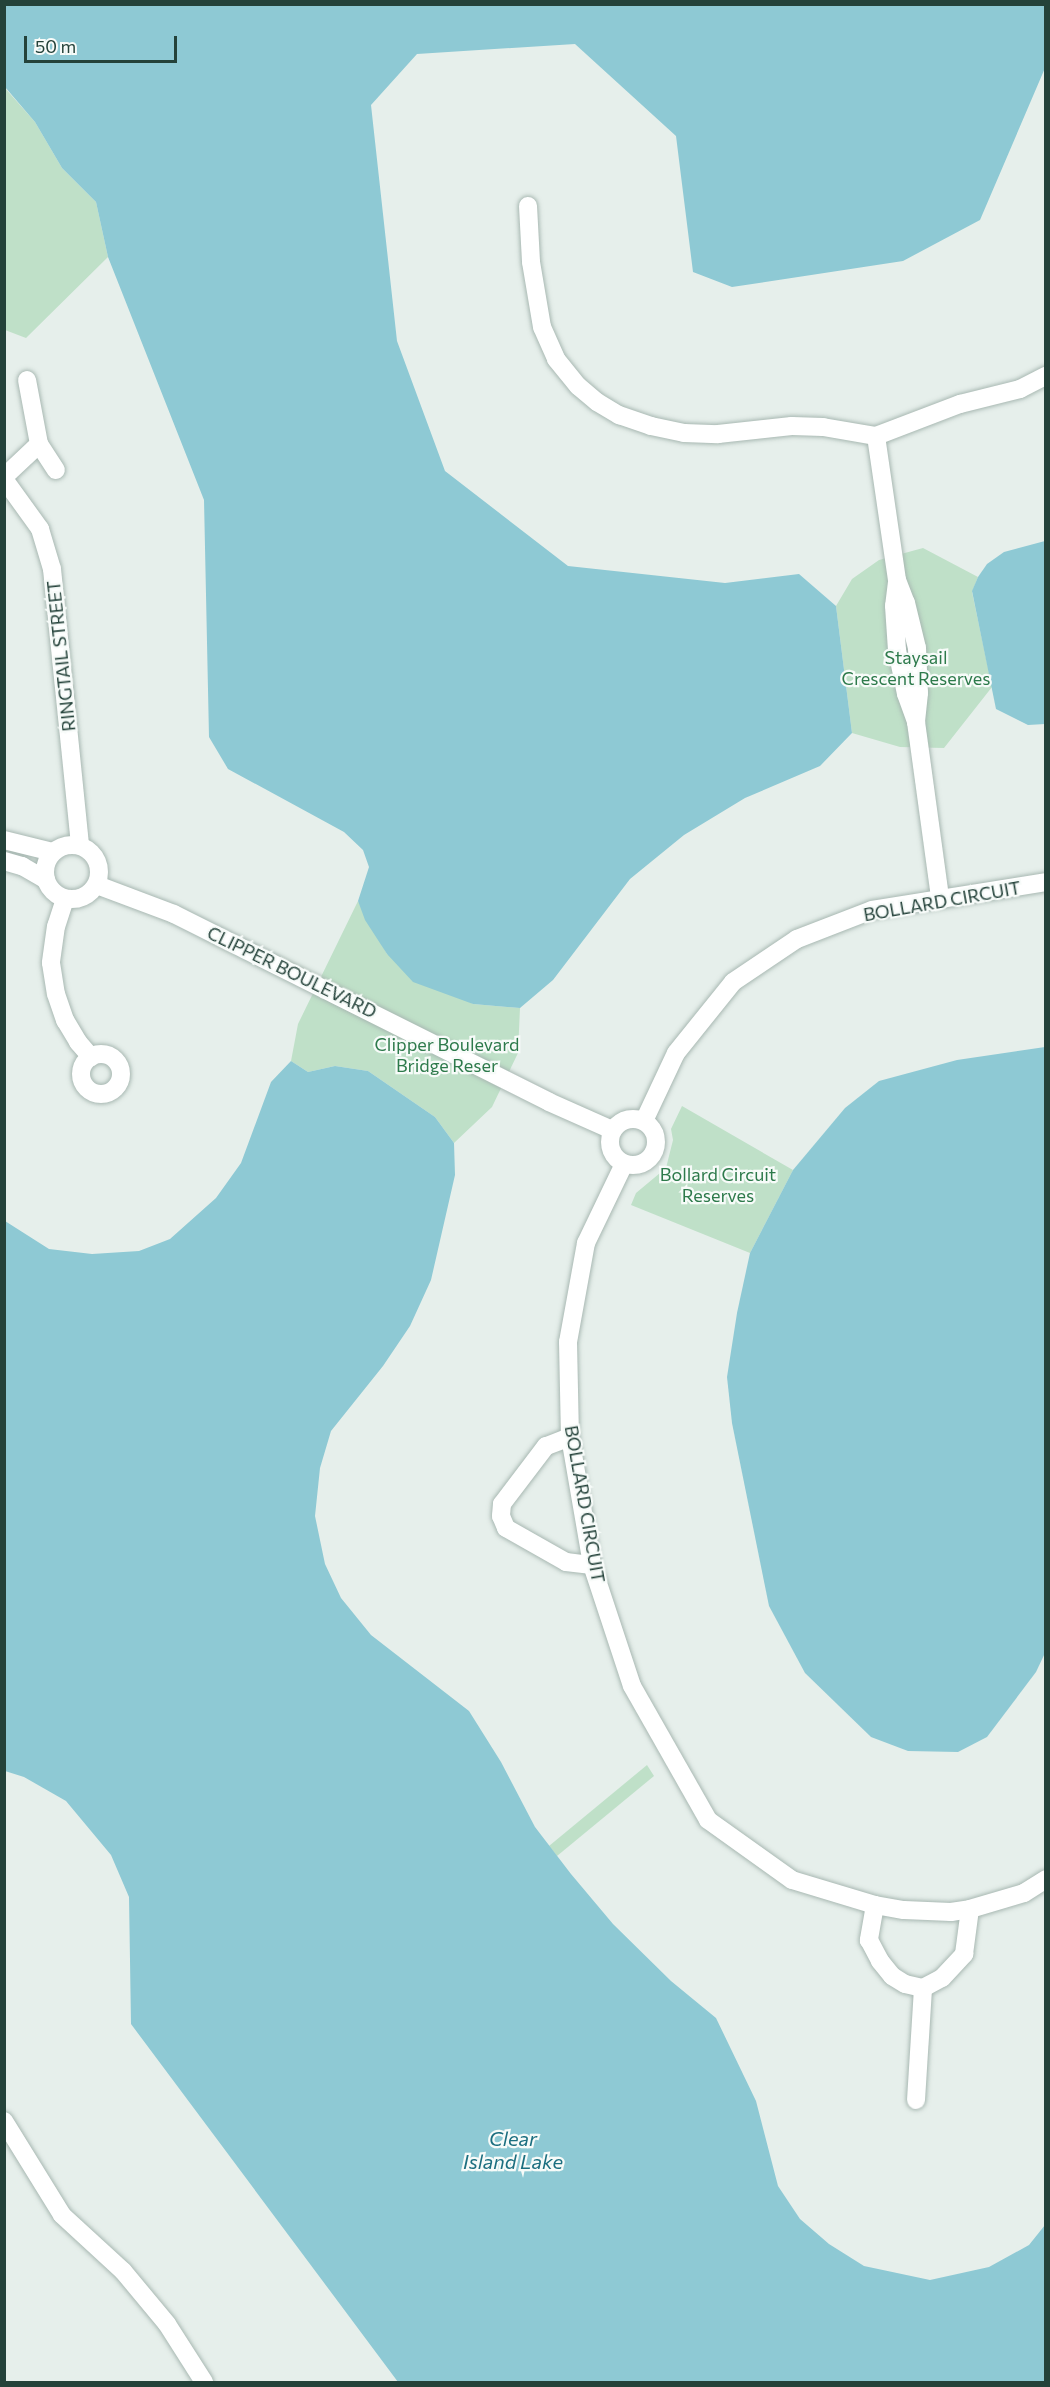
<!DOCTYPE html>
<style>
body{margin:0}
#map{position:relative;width:1050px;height:2387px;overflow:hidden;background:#e6efeb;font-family:Commissioner,sans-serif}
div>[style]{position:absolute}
.green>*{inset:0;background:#bfe0c8}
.water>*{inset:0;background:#8ec9d4}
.roads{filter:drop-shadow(0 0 2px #a8b8b2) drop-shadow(0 0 2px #a8b8b2)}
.minor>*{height:18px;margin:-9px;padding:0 9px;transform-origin:9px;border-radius:9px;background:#fff}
.minor>.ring{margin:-9px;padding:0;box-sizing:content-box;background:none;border:18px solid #fff;border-radius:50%}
span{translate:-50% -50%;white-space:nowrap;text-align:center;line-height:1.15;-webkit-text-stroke:4.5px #f7fbf9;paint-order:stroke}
.street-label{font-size:18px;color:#24423a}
.park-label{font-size:18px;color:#2d7a4b}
.water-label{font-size:20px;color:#1c6f80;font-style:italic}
.frame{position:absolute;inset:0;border:6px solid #24423a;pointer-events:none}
.scale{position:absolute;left:24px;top:36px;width:153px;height:27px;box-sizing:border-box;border:3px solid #24423a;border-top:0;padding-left:8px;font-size:18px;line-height:21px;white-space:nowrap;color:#24423a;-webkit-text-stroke:4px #f7fbf9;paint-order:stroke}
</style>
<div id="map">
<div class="green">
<i style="clip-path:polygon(4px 87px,35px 122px,62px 168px,96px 202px,108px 257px,26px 338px,5px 330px)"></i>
<i style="clip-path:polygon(923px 548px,978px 577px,972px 592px,992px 687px,944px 748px,900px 747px,852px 733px,836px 606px,852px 579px,879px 560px)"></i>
<i style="clip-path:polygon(358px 901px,387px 954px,473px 1004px,520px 1008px,518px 1053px,492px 1107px,454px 1143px,435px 1117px,368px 1071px,335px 1066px,308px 1072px,291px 1061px,298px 1024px)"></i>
<i style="clip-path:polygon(682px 1106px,793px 1170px,750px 1253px,631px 1205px,636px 1193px,666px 1168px,673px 1140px,671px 1129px)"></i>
<i style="clip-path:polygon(647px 1765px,654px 1776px,557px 1856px,549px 1846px)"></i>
</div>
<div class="water">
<i style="clip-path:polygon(5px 4px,1045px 5px,1045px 68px,980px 220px,903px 261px,732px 287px,693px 272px,676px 136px,575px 44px,417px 54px,371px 105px,397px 341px,445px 471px,568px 566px,725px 583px,799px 574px,836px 606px,852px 733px,820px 766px,745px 798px,684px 835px,630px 879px,553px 980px,520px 1008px,473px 1004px,413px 982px,387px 954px,365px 920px,358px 901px,369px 867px,363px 850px,344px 832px,228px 769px,209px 737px,204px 500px,108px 257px,96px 202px,62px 168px,35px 122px,5px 87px)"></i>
<i style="clip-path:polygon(1045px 541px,1045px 724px,1028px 725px,996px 709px,972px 591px,978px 577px,987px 564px,1004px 552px)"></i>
<i style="clip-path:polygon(1045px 1047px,1045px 1653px,1036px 1672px,987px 1737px,958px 1752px,908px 1751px,871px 1737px,805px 1673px,769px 1606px,732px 1423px,727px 1377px,737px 1313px,750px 1253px,793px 1170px,845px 1108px,879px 1081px,957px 1060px)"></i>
<i style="clip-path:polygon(291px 1061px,308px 1072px,335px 1066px,368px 1071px,435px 1117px,454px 1143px,455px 1175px,431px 1280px,410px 1326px,383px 1366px,331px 1431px,320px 1468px,315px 1516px,325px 1564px,341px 1598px,371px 1635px,469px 1711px,501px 1762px,535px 1827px,571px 1874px,613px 1924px,671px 1981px,716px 2018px,756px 2101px,778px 2186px,800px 2219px,829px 2244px,864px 2266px,930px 2280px,989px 2267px,1029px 2245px,1045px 2225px,1045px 2382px,398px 2382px,131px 2024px,129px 1897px,111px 1855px,66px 1801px,24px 1777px,5px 1771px,5px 1221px,49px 1249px,92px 1254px,139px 1251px,170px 1239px,216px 1198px,241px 1163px,271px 1082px)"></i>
</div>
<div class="roads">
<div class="minor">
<i style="left:528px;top:206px;width:56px;rotate:86.9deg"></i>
<i style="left:531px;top:262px;width:66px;rotate:80.4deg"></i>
<i style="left:542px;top:327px;width:35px;rotate:66deg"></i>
<i style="left:556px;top:359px;width:35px;rotate:51deg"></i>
<i style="left:578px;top:386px;width:25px;rotate:40deg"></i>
<i style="left:597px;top:402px;width:26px;rotate:31deg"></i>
<i style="left:619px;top:415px;width:34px;rotate:19deg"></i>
<i style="left:651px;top:426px;width:34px;rotate:12deg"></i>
<i style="left:684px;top:433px;width:34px;rotate:2deg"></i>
<i style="left:718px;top:434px;width:74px;rotate:-6.2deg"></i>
<i style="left:792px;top:426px;width:31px;rotate:2deg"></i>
<i style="left:823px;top:427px;width:54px;rotate:9.6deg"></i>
<i style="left:876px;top:436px;width:146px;rotate:81.7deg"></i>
<i style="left:897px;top:580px;width:25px;rotate:69deg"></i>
<i style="left:906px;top:603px;width:46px;rotate:76.3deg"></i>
<i style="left:917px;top:648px;width:45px;rotate:87.5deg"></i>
<i style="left:919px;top:693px;width:29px;rotate:96deg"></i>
<i style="left:876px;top:436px;width:90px;rotate:-20.9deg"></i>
<i style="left:960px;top:404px;width:62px;rotate:-14deg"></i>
<i style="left:1020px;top:389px;width:29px;rotate:-27deg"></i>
<i style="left:39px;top:444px;width:31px;rotate:57deg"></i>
<i style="left:4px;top:477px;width:48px;rotate:-43.3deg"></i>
<i style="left:39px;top:444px;width:65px;rotate:-100.6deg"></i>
<i style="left:4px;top:479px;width:62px;rotate:54.2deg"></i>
<i style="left:40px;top:529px;width:42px;rotate:73.3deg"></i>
<i style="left:52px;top:569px;width:277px;rotate:84.2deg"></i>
<i style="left:897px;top:582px;width:24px;rotate:97deg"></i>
<i style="left:894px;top:606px;width:44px;rotate:86.1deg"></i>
<i style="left:897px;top:650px;width:45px;rotate:78.4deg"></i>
<i style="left:906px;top:694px;width:30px;rotate:70deg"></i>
<i style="left:916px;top:722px;width:178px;rotate:82.2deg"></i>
<i style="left:4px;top:840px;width:49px;rotate:14deg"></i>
<i class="ring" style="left:45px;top:845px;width:36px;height:36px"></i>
<i style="left:4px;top:861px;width:19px;rotate:16deg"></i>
<i style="left:22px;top:866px;width:28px;rotate:30deg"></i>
<i style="left:97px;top:885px;width:82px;rotate:20.6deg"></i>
<i style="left:174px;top:914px;width:419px;rotate:26.6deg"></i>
<i style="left:549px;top:1102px;width:69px;rotate:24deg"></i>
<i style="left:65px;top:899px;width:28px;rotate:108deg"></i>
<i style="left:56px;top:926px;width:37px;rotate:98deg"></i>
<i style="left:51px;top:963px;width:31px;rotate:81deg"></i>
<i style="left:56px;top:994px;width:28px;rotate:71deg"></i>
<i style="left:65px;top:1020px;width:26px;rotate:59deg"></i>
<i style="left:78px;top:1042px;width:20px;rotate:49deg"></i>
<i class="ring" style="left:81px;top:1054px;width:22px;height:22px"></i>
<i class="ring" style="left:610px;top:1119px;width:28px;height:28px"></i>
<i style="left:644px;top:1121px;width:75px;rotate:-64.8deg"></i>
<i style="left:676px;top:1053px;width:91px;rotate:-51.2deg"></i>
<i style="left:733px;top:982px;width:77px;rotate:-33.9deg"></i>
<i style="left:797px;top:939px;width:80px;rotate:-21.1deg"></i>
<i style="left:872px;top:910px;width:176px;rotate:-9.1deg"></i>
<i style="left:624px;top:1164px;width:88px;rotate:115.7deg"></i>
<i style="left:586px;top:1243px;width:101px;rotate:100.3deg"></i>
<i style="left:568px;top:1342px;width:95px;rotate:88.8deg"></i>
<i style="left:570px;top:1437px;width:130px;rotate:80.2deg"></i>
<i style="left:592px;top:1565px;width:127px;rotate:71.7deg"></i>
<i style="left:632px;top:1686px;width:154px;rotate:60.4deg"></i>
<i style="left:708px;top:1820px;width:103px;rotate:35.5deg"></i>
<i style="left:792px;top:1880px;width:87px;rotate:16.8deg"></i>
<i style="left:875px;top:1905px;width:29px;rotate:10deg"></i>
<i style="left:904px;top:1910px;width:47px;rotate:2.4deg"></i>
<i style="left:951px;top:1912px;width:19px;rotate:-9deg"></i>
<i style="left:970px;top:1909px;width:56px;rotate:-16.5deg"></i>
<i style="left:1024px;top:1893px;width:26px;rotate:-32deg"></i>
<i style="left:570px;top:1437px;width:26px;rotate:159deg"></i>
<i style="left:546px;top:1446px;width:73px;rotate:127.2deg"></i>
<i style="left:502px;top:1504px;width:12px;rotate:95deg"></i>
<i style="left:501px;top:1516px;width:13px;rotate:67deg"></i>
<i style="left:506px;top:1528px;width:69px;rotate:29.5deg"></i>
<i style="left:566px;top:1562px;width:26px;rotate:7deg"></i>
<i style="left:875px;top:1905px;width:36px;rotate:100deg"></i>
<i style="left:869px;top:1940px;width:24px;rotate:62deg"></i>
<i style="left:880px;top:1961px;width:19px;rotate:51deg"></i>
<i style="left:892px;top:1976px;width:15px;rotate:32deg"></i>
<i style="left:905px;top:1984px;width:18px;rotate:13deg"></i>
<i style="left:923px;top:1988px;width:21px;rotate:-28deg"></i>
<i style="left:942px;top:1978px;width:33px;rotate:-47deg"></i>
<i style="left:964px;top:1954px;width:45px;rotate:-82.4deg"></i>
<i style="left:916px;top:2100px;width:112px;rotate:-86.4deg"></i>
<i style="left:4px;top:2121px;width:110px;rotate:58.3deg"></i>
<i style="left:62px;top:2215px;width:83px;rotate:42.6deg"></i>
<i style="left:123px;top:2271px;width:69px;rotate:50.3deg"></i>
<i style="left:167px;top:2324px;width:69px;rotate:57.5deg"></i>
</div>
</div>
<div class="street-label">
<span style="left:61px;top:656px;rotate:-96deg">RINGTAIL STREET</span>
<span style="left:942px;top:901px;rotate:-10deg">BOLLARD CIRCUIT</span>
<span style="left:292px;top:972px;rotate:26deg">CLIPPER BOULEVARD</span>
<span style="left:585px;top:1504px;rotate:80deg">BOLLARD CIRCUIT</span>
</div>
<div class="park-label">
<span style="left:916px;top:668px">Staysail<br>Crescent Reserves</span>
<span style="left:447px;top:1055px">Clipper Boulevard<br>Bridge Reser</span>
<span style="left:718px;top:1185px">Bollard Circuit<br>Reserves</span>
</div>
<div class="water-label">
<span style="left:513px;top:2150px">Clear<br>Island Lake</span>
</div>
<div class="frame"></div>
<div class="scale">50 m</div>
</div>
